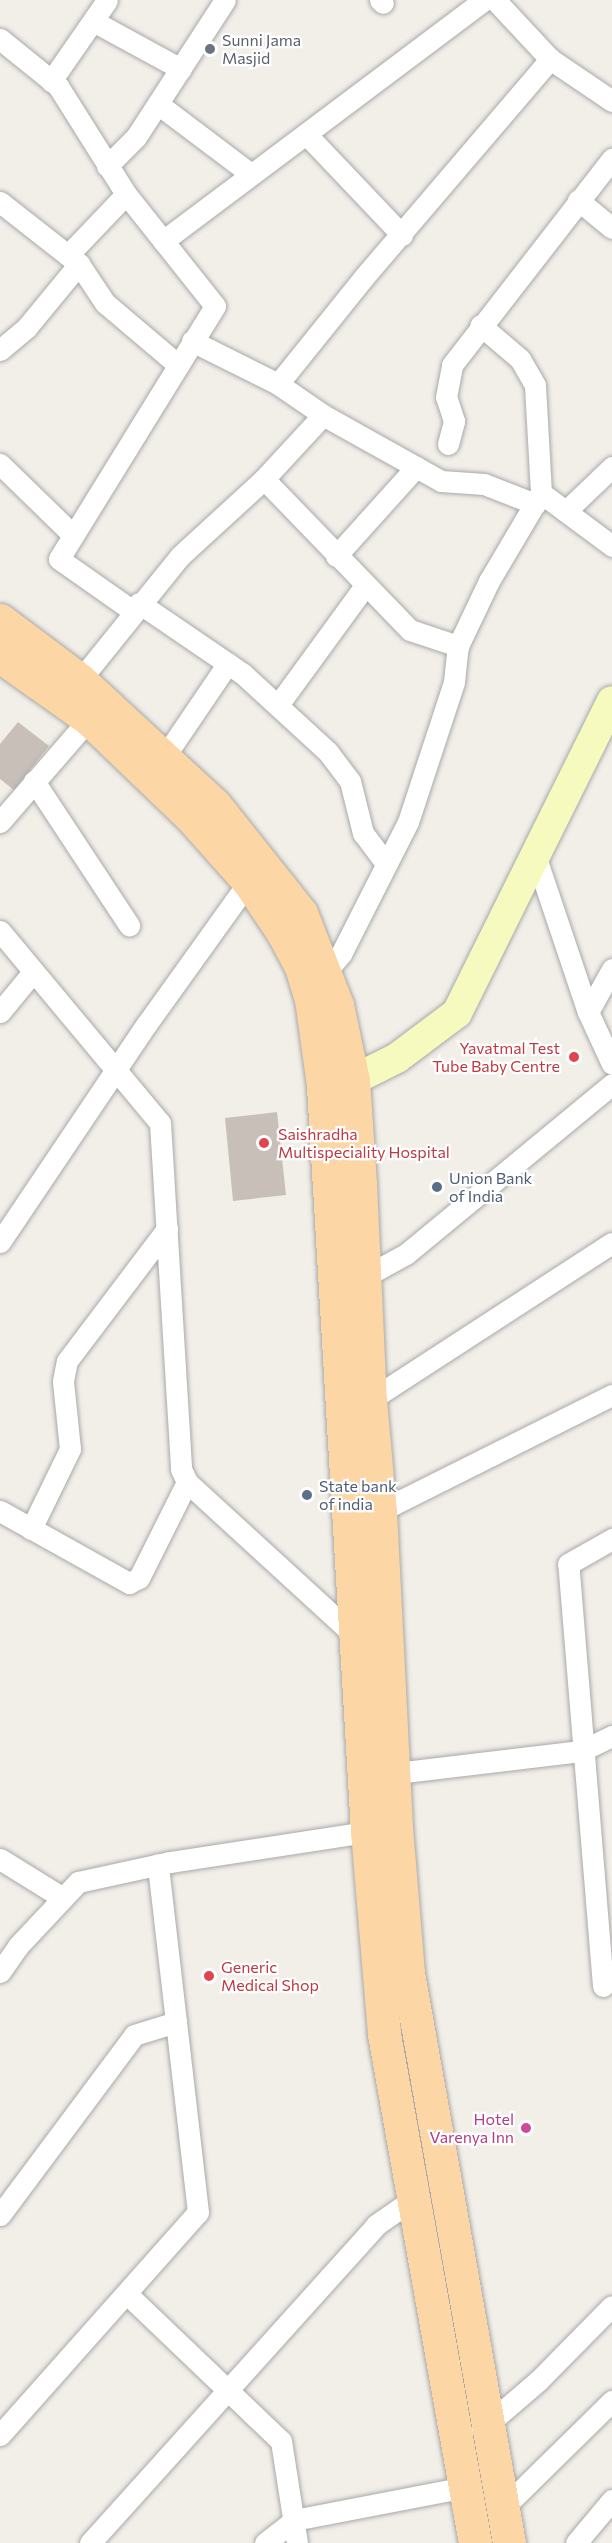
<!DOCTYPE html>
<style>
body{margin:0}
#map{position:relative;width:612px;height:2543px;overflow:hidden;background:#f2efe9;font-family:Commissioner,sans-serif}
div>[style]{position:absolute}
.building>*{inset:0;background:#c7bfb8}
.roads{filter:drop-shadow(0 0 2px #a9a9a9) drop-shadow(0 0 2px #a9a9a9)}
.street>*{height:21px;margin:-10.5px;padding:0 10.5px;transform-origin:10.5px;border-radius:10.5px;background:#fff}
.secondary>*{height:30px;margin:-15px;padding:0 15px;transform-origin:15px;border-radius:15px;background:#f7fabf}
.primary>*{height:33px;margin:-16.5px;padding:0 16.5px;transform-origin:16.5px;border-radius:16.5px;background:#fcd6a4}
.dots>*{width:16px;height:16px;translate:-50% -50%;box-sizing:border-box;border:3px solid #fff;border-radius:50%}
span{translate:-50% -50%;white-space:nowrap;text-align:center;line-height:1.15;-webkit-text-stroke:4.5px #fff;paint-order:stroke}
.worship-label{font-size:16px;color:#5b616d}
.left{translate:0 -50%;text-align:left}
.health-label{font-size:16px;color:#be3a42}
.right{translate:-100% -50%;text-align:right}
.service-label{font-size:16px;color:#4e5e75}
.hotel-label{font-size:16px;color:#b23c85}
</style>
<div id="map">
<div class="building">
<i style="clip-path:polygon(18px 722px,49px 746px,14px 790px,0 779px,0 744px)"></i>
<i style="clip-path:polygon(277px 1112px,286px 1195px,233px 1201px,225px 1118px)"></i>
</div>
<div class="roads">
<div class="street">
<i style="left:380px;top:0;width:4px;rotate:45deg"></i>
<i style="left:495px;top:0;width:81px;rotate:47deg"></i>
<i style="left:550px;top:59px;width:75px;rotate:34.1deg"></i>
<i style="left:93px;top:21px;width:100px;rotate:28.6deg"></i>
<i style="left:0;top:39px;width:75px;rotate:39deg"></i>
<i style="left:58px;top:86px;width:128px;rotate:57.8deg"></i>
<i style="left:126px;top:194px;width:143px;rotate:51.5deg"></i>
<i style="left:215px;top:306px;width:297px;rotate:121.7deg"></i>
<i style="left:59px;top:559px;width:90px;rotate:35.1deg"></i>
<i style="left:51px;top:81px;width:98px;rotate:-55.3deg"></i>
<i style="left:158px;top:104px;width:116px;rotate:37deg"></i>
<i style="left:307px;top:135px;width:138px;rotate:46.5deg"></i>
<i style="left:107px;top:166px;width:41px;rotate:-45deg"></i>
<i style="left:136px;top:137px;width:163px;rotate:-57deg"></i>
<i style="left:578px;top:200px;width:44px;rotate:39.5deg"></i>
<i style="left:0;top:202px;width:100px;rotate:38.1deg"></i>
<i style="left:79px;top:264px;width:47px;rotate:56.3deg"></i>
<i style="left:105px;top:303px;width:96px;rotate:40.3deg"></i>
<i style="left:163px;top:241px;width:401px;rotate:-36.9deg"></i>
<i style="left:68px;top:255px;width:84px;rotate:-46.4deg"></i>
<i style="left:192px;top:341px;width:96px;rotate:26.6deg"></i>
<i style="left:278px;top:384px;width:55px;rotate:34.6deg"></i>
<i style="left:323px;top:415px;width:135px;rotate:29.2deg"></i>
<i style="left:441px;top:481px;width:43px;rotate:4deg"></i>
<i style="left:484px;top:484px;width:55px;rotate:21.4deg"></i>
<i style="left:0;top:350px;width:35px;rotate:-40deg"></i>
<i style="left:27px;top:327px;width:82px;rotate:-50.5deg"></i>
<i style="left:278px;top:384px;width:137px;rotate:-51.2deg"></i>
<i style="left:364px;top:277px;width:287px;rotate:-49.5deg"></i>
<i style="left:448px;top:444px;width:24px;rotate:-75deg"></i>
<i style="left:454px;top:421px;width:25px;rotate:-108deg"></i>
<i style="left:446px;top:397px;width:33px;rotate:-79deg"></i>
<i style="left:452px;top:365px;width:261px;rotate:-52.2deg"></i>
<i style="left:0;top:464px;width:102px;rotate:44.2deg"></i>
<i style="left:264px;top:479px;width:210px;rotate:46deg"></i>
<i style="left:410px;top:630px;width:51px;rotate:18.4deg"></i>
<i style="left:541px;top:493px;width:89px;rotate:36.7deg"></i>
<i style="left:566px;top:511px;width:64px;rotate:-43.7deg"></i>
<i style="left:336px;top:556px;width:120px;rotate:-48deg"></i>
<i style="left:139px;top:603px;width:126px;rotate:34.3deg"></i>
<i style="left:243px;top:674px;width:115px;rotate:42.5deg"></i>
<i style="left:328px;top:752px;width:36px;rotate:53deg"></i>
<i style="left:350px;top:781px;width:54px;rotate:76deg"></i>
<i style="left:363px;top:833px;width:38px;rotate:53deg"></i>
<i style="left:80px;top:680px;width:159px;rotate:-51.1deg"></i>
<i style="left:180px;top:556px;width:114px;rotate:-42.5deg"></i>
<i style="left:264px;top:479px;width:87px;rotate:-47.3deg"></i>
<i style="left:278px;top:705px;width:146px;rotate:-53.9deg"></i>
<i style="left:165px;top:756px;width:112px;rotate:-55.9deg"></i>
<i style="left:34px;top:781px;width:173px;rotate:56.6deg"></i>
<i style="left:0;top:822px;width:136px;rotate:-49.2deg"></i>
<i style="left:534px;top:852px;width:169px;rotate:71.4deg"></i>
<i style="left:0;top:931px;width:250px;rotate:50.2deg"></i>
<i style="left:160px;top:1123px;width:347px;rotate:86.5deg"></i>
<i style="left:181px;top:1469px;width:14px;rotate:65deg"></i>
<i style="left:187px;top:1482px;width:229px;rotate:42.5deg"></i>
<i style="left:612px;top:969px;width:49px;rotate:119.2deg"></i>
<i style="left:588px;top:1012px;width:57px;rotate:65.2deg"></i>
<i style="left:325px;top:973px;width:25px;rotate:-50deg"></i>
<i style="left:341px;top:954px;width:148px;rotate:-63.1deg"></i>
<i style="left:408px;top:822px;width:147px;rotate:-71.8deg"></i>
<i style="left:454px;top:682px;width:36px;rotate:-84deg"></i>
<i style="left:458px;top:646px;width:72px;rotate:-64.5deg"></i>
<i style="left:489px;top:581px;width:102px;rotate:-59.4deg"></i>
<i style="left:541px;top:493px;width:108px;rotate:-93.2deg"></i>
<i style="left:535px;top:385px;width:30px;rotate:-120deg"></i>
<i style="left:520px;top:359px;width:52px;rotate:-139.6deg"></i>
<i style="left:0;top:1012px;width:52px;rotate:-50.5deg"></i>
<i style="left:0;top:1242px;width:262px;rotate:-56.1deg"></i>
<i style="left:146px;top:1025px;width:186px;rotate:-54.4deg"></i>
<i style="left:364px;top:1277px;width:48px;rotate:-28.7deg"></i>
<i style="left:406px;top:1254px;width:267px;rotate:-39.5deg"></i>
<i style="left:370px;top:1400px;width:288px;rotate:-33deg"></i>
<i style="left:0;top:1511px;width:148px;rotate:29.2deg"></i>
<i style="left:129px;top:1583px;width:11px;rotate:-27deg"></i>
<i style="left:139px;top:1578px;width:107px;rotate:-63.4deg"></i>
<i style="left:380px;top:1511px;width:259px;rotate:-26.6deg"></i>
<i style="left:31px;top:1529px;width:89px;rotate:-64deg"></i>
<i style="left:70px;top:1449px;width:68px;rotate:-95.9deg"></i>
<i style="left:63px;top:1381px;width:20px;rotate:-79deg"></i>
<i style="left:67px;top:1361px;width:166px;rotate:-52.9deg"></i>
<i style="left:396px;top:1773px;width:186px;rotate:-6.8deg"></i>
<i style="left:581px;top:1751px;width:34px;rotate:-26deg"></i>
<i style="left:0;top:1859px;width:74px;rotate:31.8deg"></i>
<i style="left:0;top:1972px;width:32px;rotate:-55deg"></i>
<i style="left:18px;top:1946px;width:88px;rotate:-46.8deg"></i>
<i style="left:78px;top:1882px;width:94px;rotate:-12.3deg"></i>
<i style="left:170px;top:1862px;width:210px;rotate:-8.7deg"></i>
<i style="left:603px;top:1986px;width:423px;rotate:-94.7deg"></i>
<i style="left:568px;top:1564px;width:51px;rotate:-29.6deg"></i>
<i style="left:0;top:2215px;width:224px;rotate:-53.3deg"></i>
<i style="left:134px;top:2035px;width:44px;rotate:-17.2deg"></i>
<i style="left:127px;top:2294px;width:213px;rotate:43.7deg"></i>
<i style="left:281px;top:2441px;width:103px;rotate:81.1deg"></i>
<i style="left:482px;top:2429px;width:74px;rotate:-40.6deg"></i>
<i style="left:538px;top:2381px;width:105px;rotate:-45.4deg"></i>
<i style="left:0;top:2435px;width:298px;rotate:-48.4deg"></i>
<i style="left:198px;top:2212px;width:350px;rotate:-96.6deg"></i>
<i style="left:503px;top:2508px;width:153px;rotate:-44.5deg"></i>
<i style="left:90px;top:2543px;width:428px;rotate:-48deg"></i>
<i style="left:376px;top:2225px;width:44px;rotate:-34.8deg"></i>
<i style="left:265px;top:2543px;width:37px;rotate:-38deg"></i>
<i style="left:294px;top:2520px;width:174px;rotate:-10.9deg"></i>
<i style="left:576px;top:2543px;width:56px;rotate:-50.1deg"></i>
</div>
<div class="secondary">
<i style="left:331px;top:1084px;width:22px;rotate:-10deg"></i>
<i style="left:353px;top:1080px;width:49px;rotate:-26.6deg"></i>
<i style="left:397px;top:1058px;width:75px;rotate:-36.9deg"></i>
<i style="left:457px;top:1013px;width:348px;rotate:-63.6deg"></i>
</div>
<div class="primary">
<i style="left:0;top:620px;width:100px;rotate:36.9deg"></i>
<i style="left:80px;top:680px;width:184px;rotate:42.8deg"></i>
<i style="left:215px;top:805px;width:138px;rotate:51.5deg"></i>
<i style="left:301px;top:913px;width:99px;rotate:68.6deg"></i>
<i style="left:337px;top:1005px;width:77px;rotate:78deg"></i>
<i style="left:353px;top:1080px;width:103px;rotate:86.1deg"></i>
<i style="left:360px;top:1183px;width:217px;rotate:87.4deg"></i>
<i style="left:370px;top:1400px;width:111px;rotate:84.9deg"></i>
<i style="left:380px;top:1511px;width:316px;rotate:87.1deg"></i>
<i style="left:396px;top:1827px;width:146px;rotate:85.3deg"></i>
<i style="left:408px;top:1973px;width:579px;rotate:79.95deg"></i>
<i style="left:0;top:656px;width:109px;rotate:35.3deg"></i>
<i style="left:89px;top:719px;width:141px;rotate:43.9deg"></i>
<i style="left:191px;top:817px;width:87px;rotate:48.3deg"></i>
<i style="left:249px;top:882px;width:61px;rotate:56.3deg"></i>
<i style="left:283px;top:933px;width:38px;rotate:62deg"></i>
<i style="left:301px;top:967px;width:34px;rotate:73deg"></i>
<i style="left:311px;top:999px;width:88px;rotate:82.1deg"></i>
<i style="left:323px;top:1086px;width:746px;rotate:86.62deg"></i>
<i style="left:367px;top:1831px;width:204px;rotate:85.2deg"></i>
<i style="left:384px;top:2034px;width:517px;rotate:79.86deg"></i>
</div>
</div>
<div class="dots">
<i style="left:210px;top:49px;background:#6b7280"></i>
<i style="left:574px;top:1057px;background:#e0444e"></i>
<i style="left:264px;top:1143px;background:#e0444e"></i>
<i style="left:437px;top:1187px;background:#5c6f8a"></i>
<i style="left:307px;top:1495px;background:#5c6f8a"></i>
<i style="left:209px;top:1976px;background:#e0444e"></i>
<i style="left:526px;top:2128px;background:#d1479c"></i>
</div>
<div class="worship-label">
<span class="left" style="left:222px;top:49px">Sunni Jama<br>Masjid</span>
</div>
<div class="health-label">
<span class="right" style="left:560px;top:1057px">Yavatmal Test<br>Tube Baby Centre</span>
<span class="left" style="left:278px;top:1143px">Saishradha<br>Multispeciality Hospital</span>
<span class="left" style="left:221px;top:1976px">Generic<br>Medical Shop</span>
</div>
<div class="service-label">
<span class="left" style="left:449px;top:1187px">Union Bank<br>of India</span>
<span class="left" style="left:319px;top:1495px">State bank<br>of india</span>
</div>
<div class="hotel-label">
<span class="right" style="left:514px;top:2128px">Hotel<br>Varenya Inn</span>
</div>
</div>
